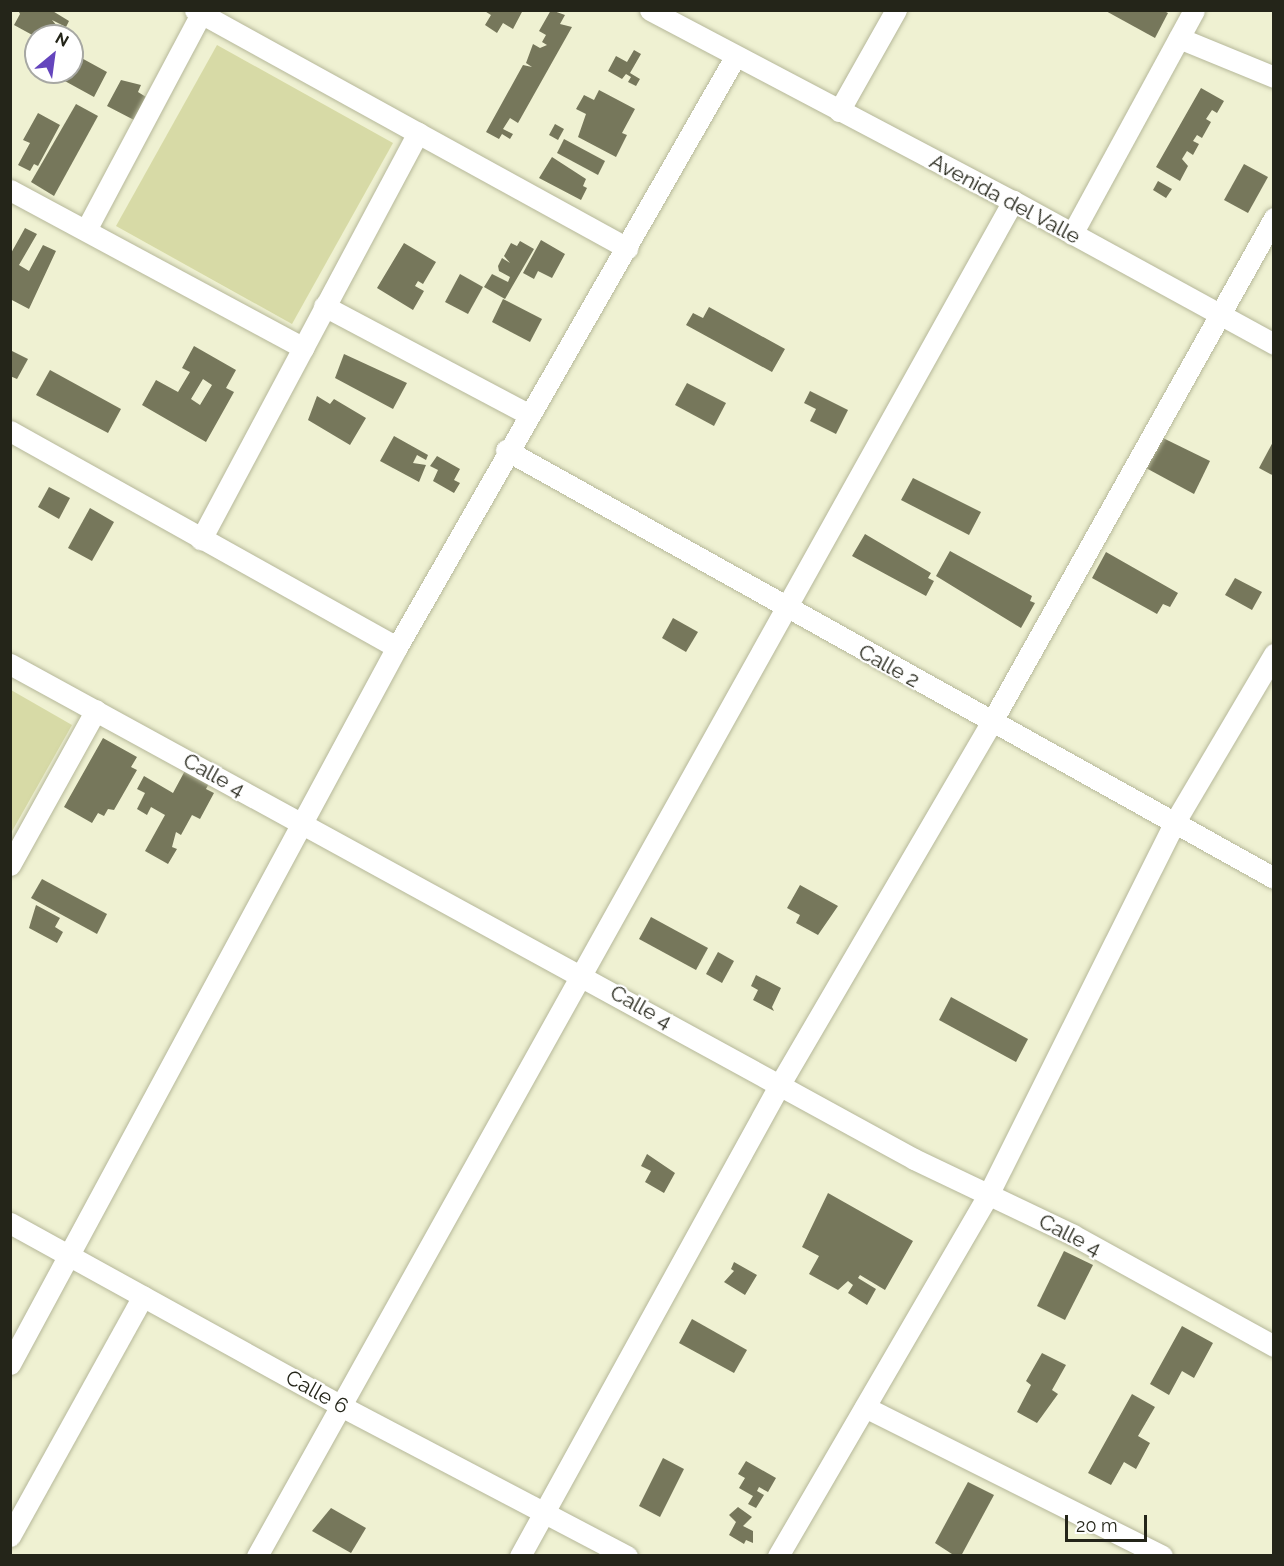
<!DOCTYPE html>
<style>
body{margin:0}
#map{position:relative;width:1284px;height:1566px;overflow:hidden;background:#eff1d2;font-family:Raleway,sans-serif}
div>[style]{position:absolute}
.green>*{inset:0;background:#d7daa6}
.building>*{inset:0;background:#76775b}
.roads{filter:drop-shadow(0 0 2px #b6b89a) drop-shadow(0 0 2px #b6b89a)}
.street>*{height:21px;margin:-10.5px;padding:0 10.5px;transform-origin:10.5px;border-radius:10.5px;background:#fff}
span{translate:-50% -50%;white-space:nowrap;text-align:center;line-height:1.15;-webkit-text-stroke:4.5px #fff;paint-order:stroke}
.street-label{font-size:21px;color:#242519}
.frame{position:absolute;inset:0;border:12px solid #242519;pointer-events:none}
.north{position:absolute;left:24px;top:24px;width:60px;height:60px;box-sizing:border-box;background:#fff;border:2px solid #a7a8a3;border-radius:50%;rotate:29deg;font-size:16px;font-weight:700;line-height:24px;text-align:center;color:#242519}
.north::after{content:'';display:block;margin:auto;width:21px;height:27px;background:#6445bd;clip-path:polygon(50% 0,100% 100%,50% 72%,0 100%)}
.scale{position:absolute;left:1065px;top:1515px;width:82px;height:27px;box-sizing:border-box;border:3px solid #242519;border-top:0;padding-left:8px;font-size:18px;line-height:21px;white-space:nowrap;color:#242519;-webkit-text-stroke:4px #fff;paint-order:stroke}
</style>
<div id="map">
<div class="green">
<i style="clip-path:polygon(217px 45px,393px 143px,292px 324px,116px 226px)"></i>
<i style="clip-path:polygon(11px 690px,72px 725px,11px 833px)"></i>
</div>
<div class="building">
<i style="clip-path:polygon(18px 10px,51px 10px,69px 21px,66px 27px,52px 20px,57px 26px,51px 36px,36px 37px,14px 25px,20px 14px)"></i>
<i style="clip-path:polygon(483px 10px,523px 10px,513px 29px,503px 23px,497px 33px,485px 25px,491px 15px)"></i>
<i style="clip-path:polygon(551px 10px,565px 15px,560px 24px,572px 27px,518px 123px,510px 118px,503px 129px,513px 134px,510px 139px,502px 134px,499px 139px,486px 132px,523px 65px,532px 67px,526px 63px,533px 44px,540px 48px,547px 45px,542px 42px,546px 35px,539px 31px)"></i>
<i style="clip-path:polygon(1104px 10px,1162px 10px,1168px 13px,1155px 38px)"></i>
<i style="clip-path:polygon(634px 50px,641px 54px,630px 73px,640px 79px,636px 86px,628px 82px,631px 77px,626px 74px,622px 79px,608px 71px,616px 56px,627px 62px)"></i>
<i style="clip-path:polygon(76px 55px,107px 72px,94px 97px,63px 80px,67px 72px,72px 72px)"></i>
<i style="clip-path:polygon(121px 80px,141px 85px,138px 92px,146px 97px,134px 120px,107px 106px)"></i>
<i style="clip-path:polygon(1201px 88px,1224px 101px,1217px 113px,1212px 110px,1206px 119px,1211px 122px,1202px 138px,1197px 135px,1193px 141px,1199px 144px,1193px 155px,1187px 151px,1182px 159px,1188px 166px,1180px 181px,1156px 167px)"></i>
<i style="clip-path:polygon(599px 90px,635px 109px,622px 133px,627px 135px,616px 157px,578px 137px,586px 114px,576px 109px,584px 95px,594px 100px)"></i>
<i style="clip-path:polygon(76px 104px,98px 116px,54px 196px,31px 182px)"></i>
<i style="clip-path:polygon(38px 113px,60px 125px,38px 166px,34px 164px,30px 171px,18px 165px,30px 143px,23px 140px)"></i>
<i style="clip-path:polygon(555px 124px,564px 129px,558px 140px,549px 135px)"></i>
<i style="clip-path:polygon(564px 139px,605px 161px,598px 175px,557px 153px)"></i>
<i style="clip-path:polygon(552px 157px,586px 179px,583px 186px,587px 188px,581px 200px,539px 178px)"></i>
<i style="clip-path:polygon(1244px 164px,1268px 177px,1248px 213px,1224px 200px)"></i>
<i style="clip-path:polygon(1158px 181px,1172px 189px,1166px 198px,1153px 190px)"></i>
<i style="clip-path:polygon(25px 228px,37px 234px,19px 265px,29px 271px,43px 245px,56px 251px,29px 309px,10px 299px,10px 255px)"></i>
<i style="clip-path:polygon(541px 240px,565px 254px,552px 278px,538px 271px,534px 279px,523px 273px)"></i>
<i style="clip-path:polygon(520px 241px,534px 249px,505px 299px,484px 287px,492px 274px,508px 282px,510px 277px,499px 271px,498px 266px,502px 258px,510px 263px,504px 256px,511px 243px,517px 246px)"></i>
<i style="clip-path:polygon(404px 243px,436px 262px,423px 284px,418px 281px,415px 286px,424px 291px,413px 310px,377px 288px)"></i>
<i style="clip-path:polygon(460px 274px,483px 287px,468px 314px,445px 302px)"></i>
<i style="clip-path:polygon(503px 299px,542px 319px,530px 342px,492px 322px)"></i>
<i style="clip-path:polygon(709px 307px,785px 349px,772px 372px,686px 325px,693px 313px,703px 318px)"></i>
<i style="clip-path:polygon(evenodd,194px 346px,236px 370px,226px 388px,234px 392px,206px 442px,142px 405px,156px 380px,178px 392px,190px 372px,182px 368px,194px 346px,203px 379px,212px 385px,200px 405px,191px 399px,203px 379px)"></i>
<i style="clip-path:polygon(10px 350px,28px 359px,17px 379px,10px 376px)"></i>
<i style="clip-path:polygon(344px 354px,407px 383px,393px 409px,335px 378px)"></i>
<i style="clip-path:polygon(50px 370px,121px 409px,108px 433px,36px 395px)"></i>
<i style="clip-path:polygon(687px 383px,726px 403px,714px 426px,675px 405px)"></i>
<i style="clip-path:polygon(810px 391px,848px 410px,836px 434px,810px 421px,816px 409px,804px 403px)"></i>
<i style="clip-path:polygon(317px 396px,330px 404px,334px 399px,366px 418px,350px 445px,308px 420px)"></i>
<i style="clip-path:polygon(394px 436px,428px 455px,426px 460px,417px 455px,413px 463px,426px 465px,419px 482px,380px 461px)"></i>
<i style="clip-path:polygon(1163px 438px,1210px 461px,1194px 494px,1146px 468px)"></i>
<i style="clip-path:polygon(1274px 440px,1274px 476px,1259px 468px)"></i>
<i style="clip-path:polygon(437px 456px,460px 469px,454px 480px,460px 483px,454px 493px,433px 481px,438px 470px,430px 466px)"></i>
<i style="clip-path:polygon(913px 478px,981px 512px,969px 535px,901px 500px)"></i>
<i style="clip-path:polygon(49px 487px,70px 498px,59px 519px,38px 507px)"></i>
<i style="clip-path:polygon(90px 508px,114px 522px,92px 561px,68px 548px)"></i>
<i style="clip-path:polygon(865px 534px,931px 573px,928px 578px,934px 581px,926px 596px,852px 556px)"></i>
<i style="clip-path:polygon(950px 551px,1032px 596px,1030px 601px,1035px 603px,1021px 628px,936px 576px)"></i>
<i style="clip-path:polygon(1106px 552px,1178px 593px,1170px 607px,1163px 604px,1157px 614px,1092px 578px)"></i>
<i style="clip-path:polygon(1235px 578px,1262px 592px,1252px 610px,1225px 595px)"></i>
<i style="clip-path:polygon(673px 618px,698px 632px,686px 652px,662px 638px)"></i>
<i style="clip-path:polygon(103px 738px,137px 757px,131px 767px,137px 770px,114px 810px,108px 809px,104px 816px,98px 813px,92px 823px,64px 807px)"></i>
<i style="clip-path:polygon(188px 765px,212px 778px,206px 789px,214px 793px,200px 819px,192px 815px,181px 835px,176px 832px,172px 847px,177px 849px,168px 864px,145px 851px,165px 815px,151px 807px,147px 815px,137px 809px,145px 793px,137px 789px,144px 776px,173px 793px)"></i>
<i style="clip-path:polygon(42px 879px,107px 914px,97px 934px,31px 898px)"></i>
<i style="clip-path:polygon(800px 885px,838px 906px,818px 935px,796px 923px,800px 915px,787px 908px)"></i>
<i style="clip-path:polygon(36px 905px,60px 918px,55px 927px,63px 932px,57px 943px,29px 928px)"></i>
<i style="clip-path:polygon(651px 917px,708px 948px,696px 970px,639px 939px)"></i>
<i style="clip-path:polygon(718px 952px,734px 961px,722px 983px,706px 974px)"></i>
<i style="clip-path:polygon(756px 975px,781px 988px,772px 1007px,774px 1011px,753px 1000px,758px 990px,751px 986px)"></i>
<i style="clip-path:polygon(951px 997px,1028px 1039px,1016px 1062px,939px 1020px)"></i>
<i style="clip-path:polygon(647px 1154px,675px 1173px,664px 1193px,645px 1182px,651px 1171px,641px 1166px)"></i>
<i style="clip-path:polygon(828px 1193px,913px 1241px,885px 1290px,860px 1275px,858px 1278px,876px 1289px,867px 1305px,848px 1293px,853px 1285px,848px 1281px,838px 1290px,809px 1274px,819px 1256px,802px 1247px)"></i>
<i style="clip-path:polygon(1064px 1251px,1093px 1265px,1065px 1320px,1037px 1306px)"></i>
<i style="clip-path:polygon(734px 1262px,757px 1275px,745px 1295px,724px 1282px,734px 1271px,731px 1269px)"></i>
<i style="clip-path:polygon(692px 1319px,747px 1350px,734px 1373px,679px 1343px)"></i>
<i style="clip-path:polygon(1182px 1326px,1213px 1343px,1194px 1378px,1182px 1371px,1169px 1395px,1150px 1384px)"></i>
<i style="clip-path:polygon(1042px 1353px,1066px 1365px,1052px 1390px,1058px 1394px,1037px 1423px,1017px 1412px,1031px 1385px,1026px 1381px)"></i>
<i style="clip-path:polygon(1132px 1394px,1155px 1407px,1138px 1436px,1150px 1443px,1136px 1469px,1124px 1462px,1111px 1485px,1088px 1473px)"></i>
<i style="clip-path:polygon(663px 1458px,684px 1469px,660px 1517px,639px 1506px)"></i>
<i style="clip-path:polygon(746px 1461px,776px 1478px,768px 1492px,759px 1487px,757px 1491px,764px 1495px,756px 1508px,748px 1504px,753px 1496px,739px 1488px,745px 1478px,738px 1474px)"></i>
<i style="clip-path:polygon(968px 1482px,994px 1495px,961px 1556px,955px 1556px,935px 1543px)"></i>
<i style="clip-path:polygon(738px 1507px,752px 1517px,743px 1526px,753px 1531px,753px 1543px,746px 1540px,744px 1544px,729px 1535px,736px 1522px,729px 1515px)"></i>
<i style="clip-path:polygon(331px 1508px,366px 1528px,351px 1553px,312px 1531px)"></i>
</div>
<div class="roads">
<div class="street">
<i style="left:195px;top:10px;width:255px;rotate:28.9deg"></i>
<i style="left:650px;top:10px;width:410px;rotate:27.8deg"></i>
<i style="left:1013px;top:201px;width:298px;rotate:28.7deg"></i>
<i style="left:1179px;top:38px;width:103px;rotate:22.3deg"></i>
<i style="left:839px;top:111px;width:116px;rotate:-60.6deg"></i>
<i style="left:10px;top:190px;width:333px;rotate:28.3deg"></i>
<i style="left:303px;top:348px;width:217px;rotate:118.1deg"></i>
<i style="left:86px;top:230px;width:249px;rotate:-62deg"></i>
<i style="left:1072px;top:234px;width:255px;rotate:-61.4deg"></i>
<i style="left:324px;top:306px;width:231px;rotate:27.9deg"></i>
<i style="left:303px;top:348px;width:244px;rotate:-61.9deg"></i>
<i style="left:418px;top:133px;width:239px;rotate:28.8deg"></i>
<i style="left:10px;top:431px;width:443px;rotate:29.2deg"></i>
<i style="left:506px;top:450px;width:879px;rotate:29.13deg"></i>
<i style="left:10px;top:664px;width:1031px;rotate:28.7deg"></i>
<i style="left:914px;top:1159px;width:176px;rotate:25.5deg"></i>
<i style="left:1073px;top:1235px;width:230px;rotate:28.9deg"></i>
<i style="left:10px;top:865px;width:177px;rotate:-61deg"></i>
<i style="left:10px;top:1223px;width:378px;rotate:28.9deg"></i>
<i style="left:341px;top:1406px;width:323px;rotate:27.7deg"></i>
<i style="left:10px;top:1364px;width:815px;rotate:-61.64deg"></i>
<i style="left:397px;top:647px;width:680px;rotate:-60.19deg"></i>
<i style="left:865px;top:1407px;width:332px;rotate:26.6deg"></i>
<i style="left:10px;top:1536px;width:274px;rotate:-61deg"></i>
<i style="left:257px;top:1556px;width:1552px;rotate:-60.84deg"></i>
<i style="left:520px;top:1556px;width:539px;rotate:-61.15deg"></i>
<i style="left:780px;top:1084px;width:418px;rotate:-59.7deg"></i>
<i style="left:991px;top:723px;width:579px;rotate:-60.73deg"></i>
<i style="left:778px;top:1556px;width:418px;rotate:-59.8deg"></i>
<i style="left:988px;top:1195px;width:414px;rotate:-63.4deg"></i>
<i style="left:1173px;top:825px;width:199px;rotate:-59.4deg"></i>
</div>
</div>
<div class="street-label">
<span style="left:1005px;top:199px;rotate:28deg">Avenida del Valle</span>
<span style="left:889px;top:666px;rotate:29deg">Calle 2</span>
<span style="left:214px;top:775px;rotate:29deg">Calle 4</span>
<span style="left:641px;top:1007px;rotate:29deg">Calle 4</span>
<span style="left:1070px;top:1235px;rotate:27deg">Calle 4</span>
<span style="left:317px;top:1392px;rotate:29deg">Calle 6</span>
</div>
<div class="frame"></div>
<div class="north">N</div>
<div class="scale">20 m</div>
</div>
